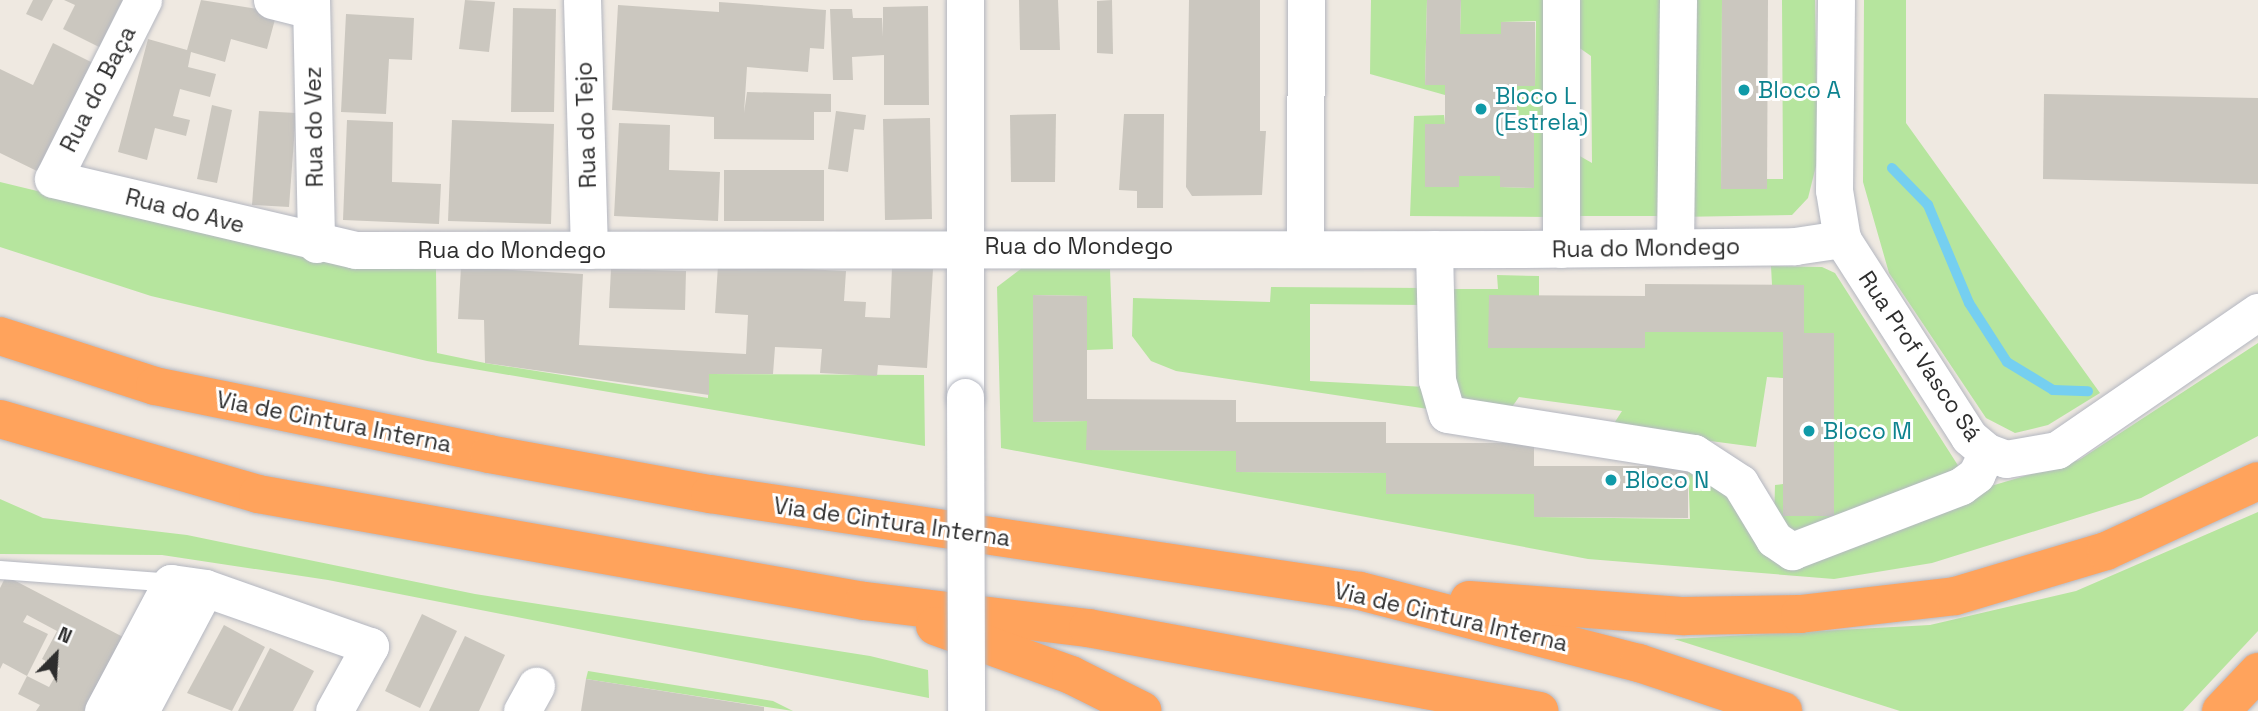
<!DOCTYPE html>
<meta charset="utf-8">
<style>
body{margin:0}
#map{position:relative;width:2258px;height:711px;overflow:hidden;background:#efe9e1;font-family:"Space Grotesk",sans-serif}
div>[style]{position:absolute}
.green>*{inset:0;background:#b6e59e}
.stream>*{height:10px;margin:-5px;padding:0 5px;transform-origin:5px;border-radius:5px;background:#75cff0}
.building>*{inset:0;background:#cbc7bf}
.roads{filter:drop-shadow(0 0 2px #b4b7c1) drop-shadow(0 0 2px #b4b7c1)}
.lane>*{height:18px;margin:-9px;padding:0 9px;transform-origin:9px;border-radius:9px;background:#fff}
.street>*{height:37px;margin:-18.5px;padding:0 18.5px;transform-origin:18.5px;border-radius:18.5px;background:#fff}
.highway>*{height:38px;margin:-19px;padding:0 19px;transform-origin:19px;border-radius:19px;background:#ffa35c}
.bridges{filter:drop-shadow(0 0 2px #b4b7c1) drop-shadow(0 0 2px #b4b7c1)}
.street-bridge>*{height:37px;margin:-18.5px;padding:0 18.5px;transform-origin:18.5px;border-radius:18.5px;background:#fff}
.dots>*{width:19px;height:19px;translate:-50% -50%;box-sizing:border-box;border:4px solid #fff;border-radius:50%}
span{translate:-50% -50%;white-space:nowrap;text-align:center;line-height:1.15;-webkit-text-stroke:6px #fff;paint-order:stroke}
.street-label{font-size:23px;color:#2e2e2e}
.culture-label{font-size:23px;color:#0d838f}
.left{translate:0 -50%;text-align:left}
.north{position:absolute;left:21px;top:620px;width:70px;height:70px;-webkit-text-stroke:5px #fff;paint-order:stroke;rotate:24deg;font-size:19px;font-weight:700;line-height:28px;text-align:center;color:#2e2e2e}
.north::after{content:'';display:block;margin:auto;width:24px;height:32px;background:#2e2e2e;clip-path:polygon(50% 0,100% 100%,50% 72%,0 100%)}
</style>
<div id="map">
<div class="green">
<i style="clip-path:polygon(1371px 0,1427px 0,1425px 84px,1445px 85px,1445px 95px,1370px 74px)"></i>
<i style="clip-path:polygon(1461px 0,1551px 0,1550px 217px,1410px 216px,1414px 116px,1444px 115px,1445px 124px,1425px 124px,1459px 187px,1459px 176px,1500px 176px,1500px 187px,1532px 188px,1534px 125px,1517px 124px,1517px 86px,1535px 86px,1536px 21px,1501px 22px,1501px 34px,1460px 34px)"></i>
<i style="clip-path:polygon(1572px 0,1670px 0,1668px 216px,1570px 216px,1571px 151px,1592px 163px,1591px 56px,1571px 42px)"></i>
<i style="clip-path:polygon(1677px 0,1722px 0,1721px 189px,1766px 189px,1767px 179px,1783px 179px,1782px 0,1815px 0,1818px 158px,1808px 198px,1792px 215px,1675px 217px)"></i>
<i style="clip-path:polygon(1864px 0,1906px 0,1906px 123px,2100px 393px,2048px 425px,2015px 433px,1986px 418px,1889px 273px,1863px 182px)"></i>
<i style="clip-path:polygon(0 182px,323px 260px,436px 269px,437px 353px,485px 363px,708px 398px,709px 374px,924px 375px,925px 446px,427px 361px,151px 296px,0 247px)"></i>
<i style="clip-path:polygon(1771px 266px,1822px 267px,1835px 273px,1959px 467px,1804px 541px,1774px 521px,1775px 485px,1783px 484px,1783px 516px,1834px 516px,1834px 333px,1804px 333px,1804px 285px,1772px 285px)"></i>
<i style="clip-path:polygon(1022px 268px,1110px 269px,1113px 349px,1087px 350px,1087px 296px,1034px 295px,1034px 422px,1087px 421px,1087px 450px,1236px 451px,1237px 472px,1386px 473px,1386px 493px,1534px 494px,1535px 517px,1690px 519px,1688px 466px,1658px 466px,1658px 457px,1705px 468px,1775px 550px,2079px 460px,2258px 343px,2258px 436px,2141px 498px,1932px 563px,1834px 579px,1588px 559px,1001px 448px,997px 287px)"></i>
<i style="clip-path:polygon(1497px 275px,1539px 276px,1539px 296px,1489px 296px,1489px 348px,1645px 348px,1645px 332px,1783px 332px,1783px 378px,1767px 377px,1756px 447px,1611px 428px,1622px 411px,1519px 397px,1507px 414px,1457px 407px,1446px 289px,1498px 289px)"></i>
<i style="clip-path:polygon(1271px 287px,1425px 288px,1424px 305px,1310px 304px,1310px 381px,1426px 387px,1435px 410px,1176px 371px,1151px 361px,1132px 336px,1133px 298px,1270px 302px)"></i>
<i style="clip-path:polygon(0 499px,43px 518px,187px 535px,475px 594px,870px 656px,928px 670px,929px 698px,328px 580px,162px 555px,0 554px)"></i>
<i style="clip-path:polygon(2258px 512px,2258px 631px,2183px 711px,1900px 711px,1674px 639px,1930px 625px,2076px 591px)"></i>
<i style="clip-path:polygon(588px 671px,773px 701px,793px 711px,586px 679px)"></i>
</div>
<div class="stream">
<i style="left:1892px;top:168px;width:52px;rotate:45.8deg"></i>
<i style="left:1928px;top:205px;width:106px;rotate:67.3deg"></i>
<i style="left:1969px;top:303px;width:70px;rotate:57.2deg"></i>
<i style="left:2007px;top:362px;width:54px;rotate:31.3deg"></i>
<i style="left:2053px;top:390px;width:35px;rotate:2deg"></i>
</div>
<div class="building">
<i style="clip-path:polygon(33px 0,53px 0,42px 21px,26px 14px)"></i>
<i style="clip-path:polygon(64px 0,127px 0,103px 49px,63px 29px,75px 5px)"></i>
<i style="clip-path:polygon(201px 0,277px 12px,267px 49px,231px 39px,225px 62px,191px 52px,188px 67px,216px 74px,210px 97px,180px 89px,173px 116px,190px 120px,186px 136px,155px 128px,147px 160px,118px 152px,148px 39px,187px 50px)"></i>
<i style="clip-path:polygon(465px 0,495px 2px,489px 52px,459px 49px)"></i>
<i style="clip-path:polygon(1019px 0,1058px 0,1060px 50px,1020px 50px)"></i>
<i style="clip-path:polygon(1112px 0,1113px 54px,1097px 53px,1097px 1px)"></i>
<i style="clip-path:polygon(1189px 0,1260px 0,1260px 131px,1266px 131px,1262px 195px,1192px 196px,1186px 187px)"></i>
<i style="clip-path:polygon(1427px 0,1461px 0,1460px 34px,1501px 34px,1501px 22px,1535px 22px,1535px 86px,1517px 86px,1517px 124px,1534px 125px,1534px 188px,1500px 187px,1500px 176px,1459px 176px,1459px 187px,1425px 187px,1425px 124px,1445px 124px,1445px 85px,1425px 85px)"></i>
<i style="clip-path:polygon(1722px 0,1768px 0,1767px 189px,1721px 189px)"></i>
<i style="clip-path:polygon(719px 2px,826px 10px,824px 49px,810px 48px,808px 72px,747px 67px,744px 113px,747px 92px,831px 94px,831px 112px,814px 112px,814px 140px,714px 139px,714px 117px,612px 110px,618px 5px,719px 12px)"></i>
<i style="clip-path:polygon(928px 6px,929px 105px,884px 105px,884px 55px,852px 57px,853px 80px,833px 80px,830px 9px,852px 9px,853px 18px,882px 18px,883px 37px,883px 7px)"></i>
<i style="clip-path:polygon(513px 8px,556px 9px,554px 112px,511px 112px)"></i>
<i style="clip-path:polygon(346px 14px,414px 18px,412px 60px,389px 59px,386px 114px,341px 112px)"></i>
<i style="clip-path:polygon(53px 43px,93px 63px,39px 172px,0 153px,0 69px,33px 85px)"></i>
<i style="clip-path:polygon(2044px 94px,2258px 98px,2258px 184px,2043px 179px)"></i>
<i style="clip-path:polygon(212px 105px,232px 110px,217px 183px,197px 179px)"></i>
<i style="clip-path:polygon(259px 111px,296px 113px,289px 207px,252px 205px)"></i>
<i style="clip-path:polygon(836px 111px,866px 115px,864px 130px,854px 129px,848px 172px,828px 169px)"></i>
<i style="clip-path:polygon(1056px 114px,1055px 182px,1011px 182px,1010px 115px)"></i>
<i style="clip-path:polygon(1124px 114px,1164px 114px,1163px 208px,1137px 208px,1137px 191px,1119px 190px)"></i>
<i style="clip-path:polygon(930px 118px,932px 219px,885px 220px,883px 119px)"></i>
<i style="clip-path:polygon(347px 120px,393px 122px,392px 182px,441px 184px,439px 224px,343px 220px)"></i>
<i style="clip-path:polygon(452px 120px,554px 124px,551px 224px,448px 221px)"></i>
<i style="clip-path:polygon(619px 123px,670px 125px,669px 170px,720px 172px,718px 221px,614px 216px)"></i>
<i style="clip-path:polygon(724px 170px,824px 170px,824px 221px,724px 221px)"></i>
<i style="clip-path:polygon(718px 265px,846px 271px,844px 301px,866px 302px,865px 317px,890px 318px,892px 267px,933px 269px,927px 368px,878px 365px,877px 376px,820px 373px,822px 349px,775px 347px,773px 374px,709px 374px,709px 395px,485px 363px,484px 320px,458px 319px,461px 267px,583px 274px,579px 345px,746px 354px,748px 315px,715px 313px)"></i>
<i style="clip-path:polygon(611px 269px,686px 271px,685px 310px,609px 308px)"></i>
<i style="clip-path:polygon(1645px 284px,1804px 285px,1804px 333px,1834px 333px,1834px 516px,1783px 516px,1783px 332px,1645px 332px,1645px 348px,1488px 348px,1489px 295px,1645px 296px)"></i>
<i style="clip-path:polygon(1033px 295px,1087px 296px,1087px 399px,1236px 400px,1236px 422px,1386px 422px,1386px 443px,1534px 443px,1534px 466px,1688px 466px,1688px 518px,1534px 517px,1534px 494px,1386px 494px,1386px 473px,1236px 472px,1236px 451px,1086px 450px,1087px 421px,1033px 422px)"></i>
<i style="clip-path:polygon(evenodd,6px 576px,123px 637px,84px 711px,36px 711px,40px 705px,18px 694px,27px 676px,3px 663px,0 669px,0 588px,6px 576px,27px 615px,57px 631px,42px 659px,60px 668px,49px 687px,27px 676px,48px 634px,23px 622px,27px 615px)"></i>
<i style="clip-path:polygon(422px 614px,457px 631px,420px 708px,385px 691px)"></i>
<i style="clip-path:polygon(224px 625px,265px 647px,232px 711px,187px 693px)"></i>
<i style="clip-path:polygon(465px 636px,505px 655px,479px 711px,429px 711px)"></i>
<i style="clip-path:polygon(270px 648px,314px 671px,293px 711px,238px 711px)"></i>
<i style="clip-path:polygon(586px 679px,764px 707px,764px 711px,581px 711px)"></i>
</div>
<div class="roads">
<div class="lane">
<i style="left:0;top:570px;width:171px;rotate:4.3deg"></i>
</div>
<div class="street">
<i style="left:143px;top:0;width:200px;rotate:116.7deg"></i>
<i style="left:53px;top:179px;width:310px;rotate:13.2deg"></i>
<i style="left:355px;top:250px;width:1168px;rotate:-0.05deg"></i>
<i style="left:1523px;top:249px;width:272px;rotate:-0.6deg"></i>
<i style="left:1795px;top:246px;width:48px;rotate:-8.5deg"></i>
<i style="left:272px;top:0;width:40px;rotate:14.4deg"></i>
<i style="left:311px;top:0;width:244px;rotate:88.8deg"></i>
<i style="left:582px;top:0;width:250px;rotate:88.4deg"></i>
<i style="left:965px;top:0;width:397px;rotate:90deg"></i>
<i style="left:1561px;top:0;width:249px;rotate:90deg"></i>
<i style="left:1836px;top:0;width:190px;rotate:90.6deg"></i>
<i style="left:1834px;top:190px;width:50px;rotate:80.7deg"></i>
<i style="left:1842px;top:239px;width:235px;rotate:57.3deg"></i>
<i style="left:1969px;top:437px;width:23px;rotate:40deg"></i>
<i style="left:1987px;top:452px;width:20px;rotate:20deg"></i>
<i style="left:2006px;top:459px;width:52px;rotate:-10deg"></i>
<i style="left:2057px;top:450px;width:244px;rotate:-34.5deg"></i>
<i style="left:1675px;top:246px;width:246px;rotate:-89.3deg"></i>
<i style="left:1305px;top:247px;width:247px;rotate:-89.8deg"></i>
<i style="left:1434px;top:249px;width:131px;rotate:88.7deg"></i>
<i style="left:1437px;top:380px;width:35px;rotate:74deg"></i>
<i style="left:1447px;top:414px;width:250px;rotate:9deg"></i>
<i style="left:1694px;top:453px;width:55px;rotate:33.1deg"></i>
<i style="left:1740px;top:483px;width:66px;rotate:58.7deg"></i>
<i style="left:1774px;top:539px;width:22px;rotate:34deg"></i>
<i style="left:1792px;top:551px;width:181px;rotate:-21deg"></i>
<i style="left:1961px;top:486px;width:19px;rotate:-36deg"></i>
<i style="left:1976px;top:475px;width:25px;rotate:-64deg"></i>
<i style="left:103px;top:711px;width:145px;rotate:-62deg"></i>
<i style="left:171px;top:583px;width:34px;rotate:8deg"></i>
<i style="left:140px;top:711px;width:139px;rotate:-62.1deg"></i>
<i style="left:205px;top:588px;width:175px;rotate:19.4deg"></i>
<i style="left:370px;top:646px;width:74px;rotate:119deg"></i>
<i style="left:522px;top:711px;width:29px;rotate:-61deg"></i>
</div>
<div class="highway">
<i style="left:0;top:336px;width:163px;rotate:17.9deg"></i>
<i style="left:155px;top:386px;width:341px;rotate:11.5deg"></i>
<i style="left:489px;top:454px;width:225px;rotate:10.3deg"></i>
<i style="left:710px;top:494px;width:657px;rotate:8.49deg"></i>
<i style="left:1360px;top:591px;width:288px;rotate:14.5deg"></i>
<i style="left:1639px;top:663px;width:152px;rotate:18.4deg"></i>
<i style="left:0;top:419px;width:269px;rotate:16.2deg"></i>
<i style="left:258px;top:494px;width:615px;rotate:10.01deg"></i>
<i style="left:864px;top:601px;width:226px;rotate:6.9deg"></i>
<i style="left:1088px;top:628px;width:459px;rotate:10.4deg"></i>
<i style="left:1469px;top:600px;width:216px;rotate:4.3deg"></i>
<i style="left:1684px;top:616px;width:116px;rotate:-1deg"></i>
<i style="left:1800px;top:614px;width:156px;rotate:-6.6deg"></i>
<i style="left:1955px;top:596px;width:158px;rotate:-16.6deg"></i>
<i style="left:2106px;top:551px;width:167px;rotate:-24.7deg"></i>
<i style="left:935px;top:626px;width:145px;rotate:19.8deg"></i>
<i style="left:1071px;top:675px;width:80px;rotate:26.6deg"></i>
<i style="left:2221px;top:711px;width:54px;rotate:-46.5deg"></i>
</div>
</div>
<div class="bridges">
<div class="street-bridge">
<i style="left:965px;top:397px;width:314px;rotate:89.8deg"></i>
</div>
</div>
<div class="dots">
<i style="left:1744px;top:90px;background:#0f9aa8"></i>
<i style="left:1481px;top:109px;background:#0f9aa8"></i>
<i style="left:1809px;top:431px;background:#0f9aa8"></i>
<i style="left:1611px;top:480px;background:#0f9aa8"></i>
</div>
<div class="street-label">
<span style="left:98px;top:89px;rotate:-63deg">Rua do Baça</span>
<span style="left:586px;top:125px;rotate:-92deg">Rua do Tejo</span>
<span style="left:314px;top:127px;rotate:-91deg">Rua do Vez</span>
<span style="left:185px;top:211px;rotate:14deg">Rua do Ave</span>
<span style="left:1079px;top:246px">Rua do Mondego</span>
<span style="left:1646px;top:248px;rotate:-1deg">Rua do Mondego</span>
<span style="left:512px;top:250px">Rua do Mondego</span>
<span style="left:1920px;top:356px;rotate:56deg">Rua Prof Vasco Sá</span>
<span style="left:334px;top:422px;rotate:11deg">Via de Cintura Interna</span>
<span style="left:892px;top:522px;rotate:8deg">Via de Cintura Interna</span>
<span style="left:1451px;top:617px;rotate:13deg">Via de Cintura Interna</span>
</div>
<div class="culture-label">
<span class="left" style="left:1758px;top:90px">Bloco A</span>
<span class="left" style="left:1495px;top:109px">Bloco L<br>(Estrela)</span>
<span class="left" style="left:1823px;top:431px">Bloco M</span>
<span class="left" style="left:1625px;top:480px">Bloco N</span>
</div>
<div class="north">N</div>
</div>
